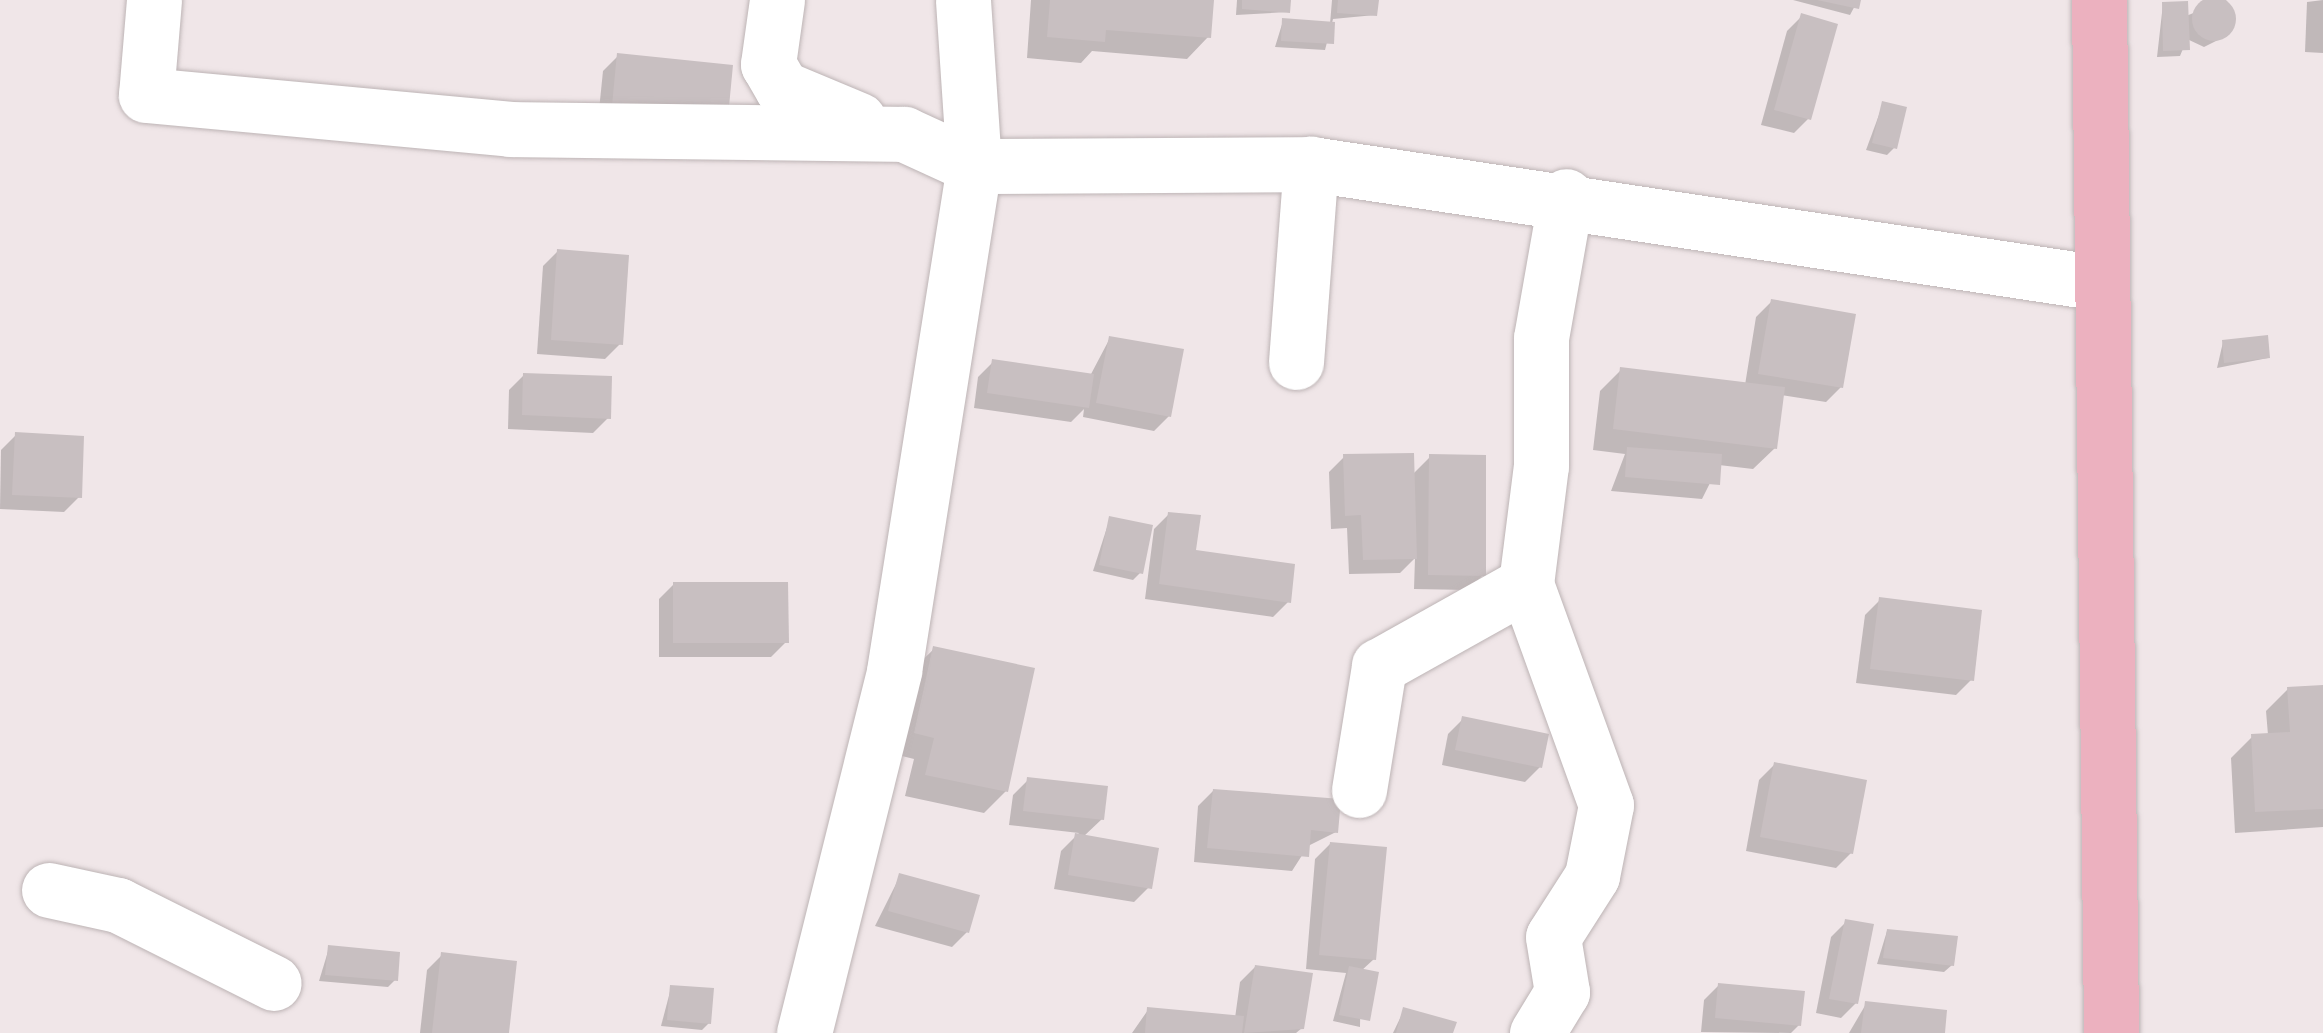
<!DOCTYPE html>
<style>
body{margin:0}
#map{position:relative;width:2323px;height:1033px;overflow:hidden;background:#f0e6e8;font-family:Bitter,serif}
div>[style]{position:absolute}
.shadow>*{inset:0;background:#0003}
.building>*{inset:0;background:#c8bfc1}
.round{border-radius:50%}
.roads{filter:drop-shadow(0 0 2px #bdb4b5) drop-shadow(0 0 2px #bdb4b5)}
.minor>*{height:55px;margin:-27.5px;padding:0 27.5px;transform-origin:27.5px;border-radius:27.5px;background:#fff}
.major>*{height:55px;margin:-27.5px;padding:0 27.5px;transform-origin:27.5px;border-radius:27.5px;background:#ecb1bf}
span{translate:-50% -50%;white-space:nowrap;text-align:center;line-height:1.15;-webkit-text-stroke:8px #fff;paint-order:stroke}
</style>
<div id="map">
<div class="shadow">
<i style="clip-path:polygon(1031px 0,1211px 0,1208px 37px,1187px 59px,1092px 51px,1081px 63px,1027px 58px)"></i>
<i style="clip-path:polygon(1237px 0,1288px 0,1287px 12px,1236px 15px)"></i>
<i style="clip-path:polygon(1332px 0,1376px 0,1375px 15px,1333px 19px,1325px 50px,1275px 47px,1283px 21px,1330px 24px)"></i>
<i style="clip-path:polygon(1793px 0,1858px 0,1850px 15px)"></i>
<i style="clip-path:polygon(2226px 0,2233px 10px,2222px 38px,2204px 47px,2187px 39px,2180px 56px,2157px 57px,2163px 4px,2186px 16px)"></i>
<i style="clip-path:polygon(2323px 0,2323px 53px,2305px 52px,2307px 2px)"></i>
<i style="clip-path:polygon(1802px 16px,1809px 118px,1794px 133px,1761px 125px,1787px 31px)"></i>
<i style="clip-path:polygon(618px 56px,730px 67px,598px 120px,603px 71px)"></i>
<i style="clip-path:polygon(1883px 104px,1894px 148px,1887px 155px,1866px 150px)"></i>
<i style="clip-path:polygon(558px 251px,620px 344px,605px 359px,537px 354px,543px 266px)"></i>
<i style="clip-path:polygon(1771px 302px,1841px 387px,1826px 402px,1781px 395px,1775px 448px,1753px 469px,1719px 465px,1702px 499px,1611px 491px,1625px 454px,1593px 450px,1600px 391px,1621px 370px,1745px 385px,1756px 317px)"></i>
<i style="clip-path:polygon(1110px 338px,1169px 416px,1154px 431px,1083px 417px,1084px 409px,1071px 422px,974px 408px,978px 377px,993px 362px,1090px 376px)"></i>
<i style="clip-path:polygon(2223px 342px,2268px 358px,2217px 368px)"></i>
<i style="clip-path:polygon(524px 375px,608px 418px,593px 433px,508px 429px,509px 390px)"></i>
<i style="clip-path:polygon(16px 435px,79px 497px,64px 512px,0 509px,1px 450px)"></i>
<i style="clip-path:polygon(1344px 457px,1412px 475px,1430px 457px,1483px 575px,1468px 590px,1414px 589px,1415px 558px,1400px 573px,1349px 574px,1347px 528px,1331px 529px,1329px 472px)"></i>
<i style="clip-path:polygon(1169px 514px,1193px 552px,1288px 602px,1273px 617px,1145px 599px,1154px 529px)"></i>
<i style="clip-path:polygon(1110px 518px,1140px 573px,1133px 580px,1093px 571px)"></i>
<i style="clip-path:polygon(674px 584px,786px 642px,771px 657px,659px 657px,659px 599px)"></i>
<i style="clip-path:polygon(1880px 600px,1971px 680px,1956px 695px,1856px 683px,1865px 615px)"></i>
<i style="clip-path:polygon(934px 649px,1006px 791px,984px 813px,905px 796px,914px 759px,894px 754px,912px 670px)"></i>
<i style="clip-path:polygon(2323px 688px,2323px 827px,2235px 833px,2231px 758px,2253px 736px,2268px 735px,2266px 711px,2288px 689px)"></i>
<i style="clip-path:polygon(1463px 719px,1540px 767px,1525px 782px,1442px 765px,1448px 734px)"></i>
<i style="clip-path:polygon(1774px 765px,1851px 853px,1836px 868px,1746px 851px,1759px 780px)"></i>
<i style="clip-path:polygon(1028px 780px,1102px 819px,1083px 837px,1149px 887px,1134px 902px,1054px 889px,1061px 851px,1079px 833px,1009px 825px,1013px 795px)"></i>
<i style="clip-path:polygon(1213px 791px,1336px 832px,1308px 846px,1292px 871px,1194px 862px,1198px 806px)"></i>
<i style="clip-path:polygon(1330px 844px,1374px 959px,1361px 971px,1360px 1027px,1333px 1021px,1346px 973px,1306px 969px,1315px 859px)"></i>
<i style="clip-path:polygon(900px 876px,967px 932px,952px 947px,875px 926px)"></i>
<i style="clip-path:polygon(1846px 922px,1856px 1003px,1841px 1018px,1816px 1013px,1831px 937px)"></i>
<i style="clip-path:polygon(1887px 931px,1952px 965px,1944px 972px,1877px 964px)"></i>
<i style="clip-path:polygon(329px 948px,395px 980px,388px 987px,319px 981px)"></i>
<i style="clip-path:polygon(442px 955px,506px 1033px,420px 1033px,427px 970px)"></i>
<i style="clip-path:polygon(1255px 967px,1302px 1028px,1296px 1033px,1132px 1033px,1148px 1010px,1235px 1018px,1240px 982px)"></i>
<i style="clip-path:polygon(1719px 985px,1799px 1025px,1791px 1033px,1701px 1032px,1704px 1000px)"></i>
<i style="clip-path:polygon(671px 988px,709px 1023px,702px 1030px,661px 1026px)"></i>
<i style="clip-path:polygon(1866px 1004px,1942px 1033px,1849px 1033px)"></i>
<i style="clip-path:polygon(1404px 1010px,1451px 1033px,1393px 1033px)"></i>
</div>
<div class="building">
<i class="round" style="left:2192px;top:-3px;width:44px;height:44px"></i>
<i style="clip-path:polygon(1050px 0,1214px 0,1211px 38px,1106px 30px,1105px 42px,1047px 37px)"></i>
<i style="clip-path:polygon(1242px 0,1291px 0,1290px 13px,1242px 9px)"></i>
<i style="clip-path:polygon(1338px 0,1379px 0,1377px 16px,1337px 13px)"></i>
<i style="clip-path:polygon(1817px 0,1861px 0,1859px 9px)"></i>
<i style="clip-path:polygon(2188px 1px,2190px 50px,2163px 51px,2162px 2px)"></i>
<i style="clip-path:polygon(1801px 13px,1838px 24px,1811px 120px,1774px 110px)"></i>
<i style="clip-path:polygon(1282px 18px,1335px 22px,1334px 44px,1281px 41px)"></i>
<i style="clip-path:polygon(617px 53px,733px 65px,728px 117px,612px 106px)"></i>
<i style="clip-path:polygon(1882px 101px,1907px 107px,1897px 149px,1872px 143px)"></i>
<i style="clip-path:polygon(557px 249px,629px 255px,623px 345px,551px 340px)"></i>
<i style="clip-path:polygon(1771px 299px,1856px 314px,1843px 388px,1758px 374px)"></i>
<i style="clip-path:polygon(2268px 335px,2270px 358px,2224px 363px,2222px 340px)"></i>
<i style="clip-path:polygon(1109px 336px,1184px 349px,1171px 417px,1096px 403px)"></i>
<i style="clip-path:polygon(992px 359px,1094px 374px,1089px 408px,987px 393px)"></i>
<i style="clip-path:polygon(1620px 367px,1785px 387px,1777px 449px,1613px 429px)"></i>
<i style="clip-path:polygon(523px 373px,612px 376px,611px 419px,522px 415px)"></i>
<i style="clip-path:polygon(15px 432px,84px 436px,82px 498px,12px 495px)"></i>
<i style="clip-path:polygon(1627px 447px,1722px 454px,1720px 485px,1625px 477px)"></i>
<i style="clip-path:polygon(1414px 453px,1417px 559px,1363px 560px,1361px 515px,1345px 516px,1343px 454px)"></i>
<i style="clip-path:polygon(1429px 454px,1486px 455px,1486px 576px,1428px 575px)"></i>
<i style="clip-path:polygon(1168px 512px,1201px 515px,1196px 550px,1295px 564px,1291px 603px,1159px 584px)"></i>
<i style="clip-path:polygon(1109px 516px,1153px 525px,1143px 574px,1099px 565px)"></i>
<i style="clip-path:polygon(673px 582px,788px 582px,789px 643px,673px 643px)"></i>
<i style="clip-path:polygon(1879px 597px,1982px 610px,1974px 681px,1870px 669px)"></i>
<i style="clip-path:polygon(933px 646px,1035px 668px,1008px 792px,925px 775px,934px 738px,914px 733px)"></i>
<i style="clip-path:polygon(2323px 685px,2323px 809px,2255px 812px,2251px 734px,2290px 732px,2287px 687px)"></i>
<i style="clip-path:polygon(1462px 716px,1549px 734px,1542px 768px,1455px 750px)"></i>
<i style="clip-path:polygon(1774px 762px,1867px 780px,1853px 854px,1760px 837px)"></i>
<i style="clip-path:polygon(1027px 777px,1108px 786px,1104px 820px,1023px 811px)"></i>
<i style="clip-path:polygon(1213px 789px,1341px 799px,1338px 833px,1311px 830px,1309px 857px,1207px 848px)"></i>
<i style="clip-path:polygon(1075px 833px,1159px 848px,1152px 889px,1068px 875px)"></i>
<i style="clip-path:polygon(1330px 842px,1387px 847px,1376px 960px,1319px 955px)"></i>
<i style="clip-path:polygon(899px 873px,980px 895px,969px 933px,888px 911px)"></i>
<i style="clip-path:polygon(1845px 919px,1874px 924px,1858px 1004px,1829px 999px)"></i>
<i style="clip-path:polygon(1887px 929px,1958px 936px,1954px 966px,1883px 958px)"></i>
<i style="clip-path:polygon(328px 945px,400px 952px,398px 981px,325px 975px)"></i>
<i style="clip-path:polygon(441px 952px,517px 961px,509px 1033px,432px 1033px)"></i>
<i style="clip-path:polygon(1255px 965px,1313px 973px,1304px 1029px,1244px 1033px)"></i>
<i style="clip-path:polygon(1349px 966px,1379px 972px,1370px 1021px,1339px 1015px)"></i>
<i style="clip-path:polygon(1718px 983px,1805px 991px,1801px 1026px,1715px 1018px)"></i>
<i style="clip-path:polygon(670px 985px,714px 988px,711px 1024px,667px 1020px)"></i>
<i style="clip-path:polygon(1865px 1001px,1947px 1010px,1945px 1033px,1861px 1033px)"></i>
<i style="clip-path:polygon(1147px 1007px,1244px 1016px,1242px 1033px,1145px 1033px)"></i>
<i style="clip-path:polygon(1403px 1007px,1457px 1022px,1453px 1033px,1396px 1033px)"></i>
</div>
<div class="roads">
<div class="minor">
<i style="left:154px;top:0;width:95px;rotate:94.8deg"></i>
<i style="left:146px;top:95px;width:366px;rotate:5.3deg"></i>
<i style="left:510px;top:129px;width:394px;rotate:0.7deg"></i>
<i style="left:904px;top:134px;width:77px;rotate:24.6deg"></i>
<i style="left:974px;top:166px;width:337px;rotate:-0.3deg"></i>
<i style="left:1311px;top:164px;width:799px;rotate:8.57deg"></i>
<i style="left:777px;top:0;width:65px;rotate:98deg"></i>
<i style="left:768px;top:64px;width:28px;rotate:60deg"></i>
<i style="left:782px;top:88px;width:83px;rotate:22.6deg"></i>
<i style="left:1296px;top:362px;width:199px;rotate:-85.7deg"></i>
<i style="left:1526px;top:584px;width:235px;rotate:70.1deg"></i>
<i style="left:1606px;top:805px;width:72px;rotate:101.2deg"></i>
<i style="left:1592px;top:876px;width:72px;rotate:122.6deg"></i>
<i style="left:1553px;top:937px;width:56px;rotate:80.7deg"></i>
<i style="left:1562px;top:992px;width:48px;rotate:121.4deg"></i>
<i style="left:1359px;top:790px;width:126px;rotate:-80.8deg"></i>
<i style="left:1379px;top:666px;width:168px;rotate:-29.2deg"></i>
<i style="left:1526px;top:584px;width:119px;rotate:-82.8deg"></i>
<i style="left:1541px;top:466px;width:128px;rotate:-90deg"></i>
<i style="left:1541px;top:338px;width:144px;rotate:-80deg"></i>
<i style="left:49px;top:890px;width:71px;rotate:12.3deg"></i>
<i style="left:118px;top:905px;width:174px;rotate:26.6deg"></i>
<i style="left:804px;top:1033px;width:373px;rotate:-76deg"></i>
<i style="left:894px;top:671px;width:511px;rotate:-81deg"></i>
<i style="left:974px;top:166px;width:166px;rotate:-93.8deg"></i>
</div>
<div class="major">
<i style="left:2099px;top:0;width:1033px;rotate:89.33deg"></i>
</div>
</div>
</div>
